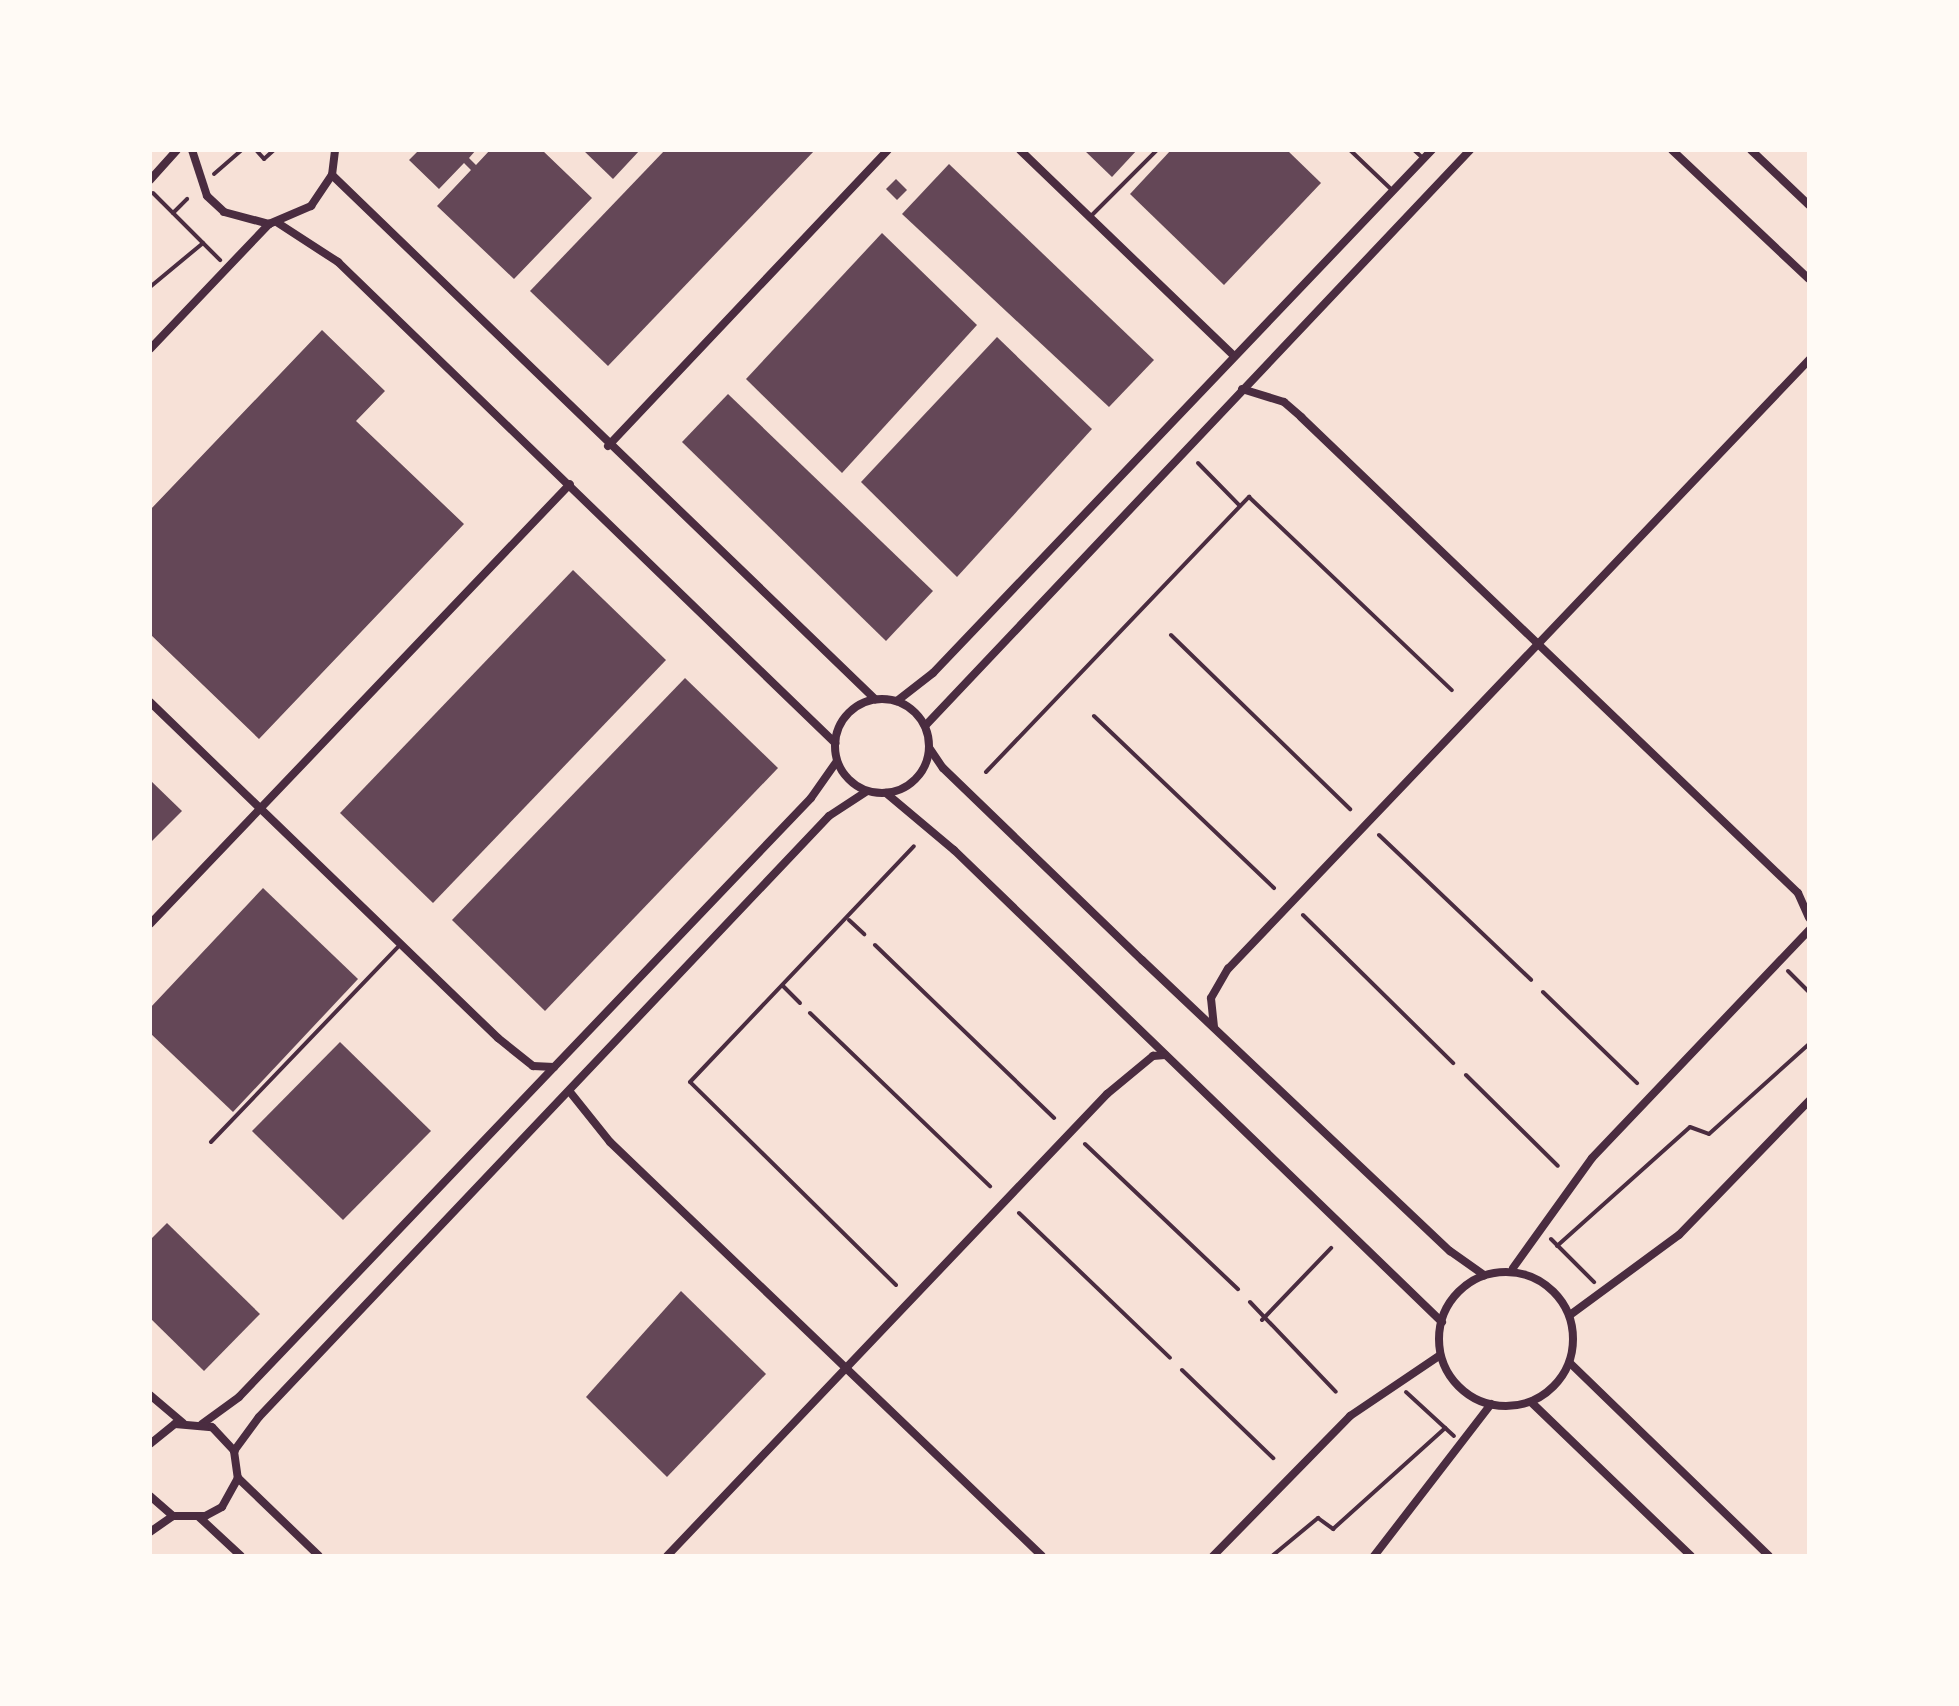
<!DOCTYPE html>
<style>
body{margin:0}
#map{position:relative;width:1959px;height:1706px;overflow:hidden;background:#f7e1d7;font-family:"Varela Round",sans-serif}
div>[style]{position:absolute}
.building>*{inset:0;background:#644757}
.path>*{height:4px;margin:-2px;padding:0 2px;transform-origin:2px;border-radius:2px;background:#4a2c40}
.service>*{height:4px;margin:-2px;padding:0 2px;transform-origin:2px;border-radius:2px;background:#4a2c40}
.minor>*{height:8px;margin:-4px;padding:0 4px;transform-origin:4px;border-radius:4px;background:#4a2c40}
.minor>.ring{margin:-4px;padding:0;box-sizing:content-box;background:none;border:8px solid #4a2c40;border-radius:50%}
span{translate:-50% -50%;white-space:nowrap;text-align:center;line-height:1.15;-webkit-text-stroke:8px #fffaf5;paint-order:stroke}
.frame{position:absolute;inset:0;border:152px solid #fffaf5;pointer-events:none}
</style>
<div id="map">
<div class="building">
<i style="clip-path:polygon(419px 150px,476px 150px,469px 158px,476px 165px,490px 150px,542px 150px,592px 198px,514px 279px,437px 206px,471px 170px,464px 163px,439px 189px,409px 160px)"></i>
<i style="clip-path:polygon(583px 150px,640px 150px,613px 179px)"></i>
<i style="clip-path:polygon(665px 150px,815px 150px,608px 366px,530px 291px)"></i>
<i style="clip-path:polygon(1084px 150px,1137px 150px,1112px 177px)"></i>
<i style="clip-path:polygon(1171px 150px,1287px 150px,1321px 183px,1224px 285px,1130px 194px)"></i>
<i style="clip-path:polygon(949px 164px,1154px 360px,1109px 407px,902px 214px)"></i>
<i style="clip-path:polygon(896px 179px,907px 190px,897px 200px,886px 189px)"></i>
<i style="clip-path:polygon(882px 233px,977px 325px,842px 473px,746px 379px)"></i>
<i style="clip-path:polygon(322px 330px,385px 391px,356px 421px,464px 524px,259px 739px,150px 634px,150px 510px)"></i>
<i style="clip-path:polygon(997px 337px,1092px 429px,957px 577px,861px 482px)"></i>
<i style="clip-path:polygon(728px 394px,933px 591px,886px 641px,682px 442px)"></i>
<i style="clip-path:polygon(573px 570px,666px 660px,433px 903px,340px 813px)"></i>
<i style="clip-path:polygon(685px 678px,778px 768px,545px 1011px,452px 920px)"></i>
<i style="clip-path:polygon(150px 780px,182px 811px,150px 843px)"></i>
<i style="clip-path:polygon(263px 888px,358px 979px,233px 1112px,150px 1033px,150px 1008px)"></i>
<i style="clip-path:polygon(340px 1042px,431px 1131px,343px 1220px,252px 1131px)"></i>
<i style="clip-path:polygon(167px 1223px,260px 1314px,204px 1371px,150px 1318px,150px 1240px)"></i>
<i style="clip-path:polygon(681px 1291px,766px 1374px,667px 1477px,586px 1397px)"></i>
</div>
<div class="path">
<i style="left:256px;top:150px;width:12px;rotate:48deg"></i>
<i style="left:264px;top:159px;width:13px;rotate:-42deg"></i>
<i style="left:214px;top:174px;width:37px;rotate:-41deg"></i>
<i style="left:153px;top:193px;width:95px;rotate:45deg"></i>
<i style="left:173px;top:213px;width:20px;rotate:-45deg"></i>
<i style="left:150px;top:287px;width:69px;rotate:-39.7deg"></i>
<i style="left:1198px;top:463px;width:60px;rotate:45.7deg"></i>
<i style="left:1171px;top:635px;width:250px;rotate:44.2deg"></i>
<i style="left:1094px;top:716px;width:249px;rotate:43.7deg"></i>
<i style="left:986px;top:772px;width:381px;rotate:-46.3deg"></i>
<i style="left:1249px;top:497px;width:280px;rotate:43.6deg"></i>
<i style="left:1379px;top:835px;width:210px;rotate:43.6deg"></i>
<i style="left:1303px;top:915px;width:211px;rotate:44.6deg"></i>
<i style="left:849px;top:920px;width:21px;rotate:43deg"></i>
<i style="left:875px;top:945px;width:249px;rotate:44deg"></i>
<i style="left:1788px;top:971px;width:30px;rotate:45deg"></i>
<i style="left:783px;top:986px;width:24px;rotate:45deg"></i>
<i style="left:1543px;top:992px;width:131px;rotate:44.1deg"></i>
<i style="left:810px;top:1013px;width:250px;rotate:43.9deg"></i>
<i style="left:1466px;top:1075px;width:129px;rotate:44.7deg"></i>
<i style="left:1085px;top:1144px;width:211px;rotate:43.5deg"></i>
<i style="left:1019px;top:1213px;width:209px;rotate:43.8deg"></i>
<i style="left:1551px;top:1239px;width:61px;rotate:45deg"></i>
<i style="left:1557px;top:1246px;width:178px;rotate:-41.8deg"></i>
<i style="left:1690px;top:1127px;width:20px;rotate:20deg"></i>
<i style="left:1709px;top:1134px;width:135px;rotate:-42deg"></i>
<i style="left:896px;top:1285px;width:289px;rotate:-135.4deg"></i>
<i style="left:690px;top:1082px;width:325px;rotate:-46.5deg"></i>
<i style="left:1250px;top:1302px;width:124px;rotate:46.3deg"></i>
<i style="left:1262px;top:1320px;width:100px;rotate:-46.2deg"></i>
<i style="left:1182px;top:1370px;width:127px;rotate:44deg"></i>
<i style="left:1406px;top:1392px;width:65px;rotate:42.5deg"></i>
<i style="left:1272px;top:1556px;width:60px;rotate:-39.6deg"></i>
<i style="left:1318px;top:1518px;width:19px;rotate:36deg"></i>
<i style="left:1333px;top:1529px;width:151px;rotate:-42deg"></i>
</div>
<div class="service">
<i style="left:1350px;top:150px;width:59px;rotate:43.6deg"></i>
<i style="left:1414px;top:150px;width:13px;rotate:42deg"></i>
<i style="left:1090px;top:217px;width:95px;rotate:-45deg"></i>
<i style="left:211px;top:1142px;width:274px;rotate:-46.2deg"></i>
</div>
<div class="minor">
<i style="left:192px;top:150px;width:48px;rotate:71.9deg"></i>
<i style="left:207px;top:196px;width:23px;rotate:43deg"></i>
<i style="left:224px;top:212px;width:47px;rotate:14.9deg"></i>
<i style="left:269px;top:224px;width:46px;rotate:-23.2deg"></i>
<i style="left:311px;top:206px;width:37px;rotate:-56deg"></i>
<i style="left:332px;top:175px;width:25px;rotate:-83deg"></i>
<i style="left:1020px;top:150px;width:297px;rotate:43.9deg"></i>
<i style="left:1672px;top:150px;width:188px;rotate:43.3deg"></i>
<i style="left:1751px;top:150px;width:80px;rotate:43.5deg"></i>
<i style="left:332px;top:175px;width:755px;rotate:43.98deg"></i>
<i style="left:150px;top:180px;width:40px;rotate:-48deg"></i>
<i style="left:278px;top:223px;width:72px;rotate:33deg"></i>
<i style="left:338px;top:262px;width:692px;rotate:44.06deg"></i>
<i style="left:150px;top:349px;width:173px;rotate:-46.4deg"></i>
<i style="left:1242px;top:389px;width:44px;rotate:17.2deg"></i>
<i style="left:1284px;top:402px;width:23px;rotate:41deg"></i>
<i style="left:1301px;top:417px;width:688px;rotate:43.76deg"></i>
<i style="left:1798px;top:893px;width:27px;rotate:66deg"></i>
<i style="left:608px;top:446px;width:407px;rotate:-46.6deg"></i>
<i class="ring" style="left:835px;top:699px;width:86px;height:86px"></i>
<i style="left:897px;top:701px;width:46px;rotate:-37.9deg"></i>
<i style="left:933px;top:673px;width:723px;rotate:-46.35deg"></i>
<i style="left:150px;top:702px;width:484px;rotate:44deg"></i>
<i style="left:498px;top:1038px;width:45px;rotate:38.7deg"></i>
<i style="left:533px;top:1066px;width:21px;rotate:3deg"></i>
<i style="left:925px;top:726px;width:793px;rotate:-46.58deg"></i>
<i style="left:930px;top:749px;width:23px;rotate:56deg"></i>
<i style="left:943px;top:768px;width:277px;rotate:44deg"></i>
<i style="left:1142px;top:960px;width:424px;rotate:43.4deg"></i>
<i style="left:1450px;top:1251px;width:42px;rotate:35.2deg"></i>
<i style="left:886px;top:793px;width:89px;rotate:40deg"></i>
<i style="left:954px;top:850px;width:679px;rotate:44.05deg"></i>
<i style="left:150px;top:924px;width:608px;rotate:-46.33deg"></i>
<i style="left:1214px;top:1027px;width:29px;rotate:-96deg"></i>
<i style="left:1211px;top:998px;width:34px;rotate:-60deg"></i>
<i style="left:1228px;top:969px;width:842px;rotate:-46.35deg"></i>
<i style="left:570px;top:1092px;width:64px;rotate:51.3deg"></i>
<i style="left:610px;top:1142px;width:598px;rotate:43.78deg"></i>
<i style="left:1513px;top:1268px;width:135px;rotate:-54.3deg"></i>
<i style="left:1592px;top:1158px;width:315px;rotate:-46.4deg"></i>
<i class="ring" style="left:1439px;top:1272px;width:126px;height:126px"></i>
<i style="left:1570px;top:1315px;width:135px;rotate:-36.3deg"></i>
<i style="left:1679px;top:1235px;width:187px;rotate:-45.9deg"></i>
<i style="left:1570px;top:1363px;width:277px;rotate:44.1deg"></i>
<i style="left:150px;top:1395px;width:43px;rotate:40.3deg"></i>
<i style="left:1531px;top:1402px;width:222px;rotate:43.9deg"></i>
<i style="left:202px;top:1424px;width:46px;rotate:-36.1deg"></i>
<i style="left:239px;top:1397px;width:828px;rotate:-46.32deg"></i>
<i style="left:811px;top:798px;width:45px;rotate:-54.9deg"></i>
<i style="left:150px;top:1444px;width:32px;rotate:-39deg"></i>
<i style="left:175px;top:1424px;width:37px;rotate:5deg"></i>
<i style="left:212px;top:1427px;width:33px;rotate:47deg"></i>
<i style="left:234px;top:1451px;width:27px;rotate:82deg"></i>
<i style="left:238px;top:1478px;width:33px;rotate:119deg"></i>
<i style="left:222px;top:1507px;width:19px;rotate:152deg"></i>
<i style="left:205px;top:1516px;width:32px;rotate:180deg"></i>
<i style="left:173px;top:1516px;width:30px;rotate:-139deg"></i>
<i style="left:234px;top:1451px;width:42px;rotate:-53.7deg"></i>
<i style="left:259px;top:1417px;width:828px;rotate:-46.52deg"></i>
<i style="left:829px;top:816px;width:45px;rotate:-33.3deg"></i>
<i style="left:238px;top:1478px;width:112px;rotate:43.9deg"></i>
<i style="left:199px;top:1517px;width:57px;rotate:42.9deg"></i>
<i style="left:150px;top:1532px;width:28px;rotate:-35deg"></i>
<i style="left:667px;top:1556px;width:638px;rotate:-46.4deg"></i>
<i style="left:1107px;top:1094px;width:60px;rotate:-39.6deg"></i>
<i style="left:1153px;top:1056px;width:12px;rotate:-5deg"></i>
<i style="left:1213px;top:1556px;width:196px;rotate:-45.6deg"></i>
<i style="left:1350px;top:1416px;width:107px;rotate:-34deg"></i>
<i style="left:1374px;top:1556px;width:192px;rotate:-52.4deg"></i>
</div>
<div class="frame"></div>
</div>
